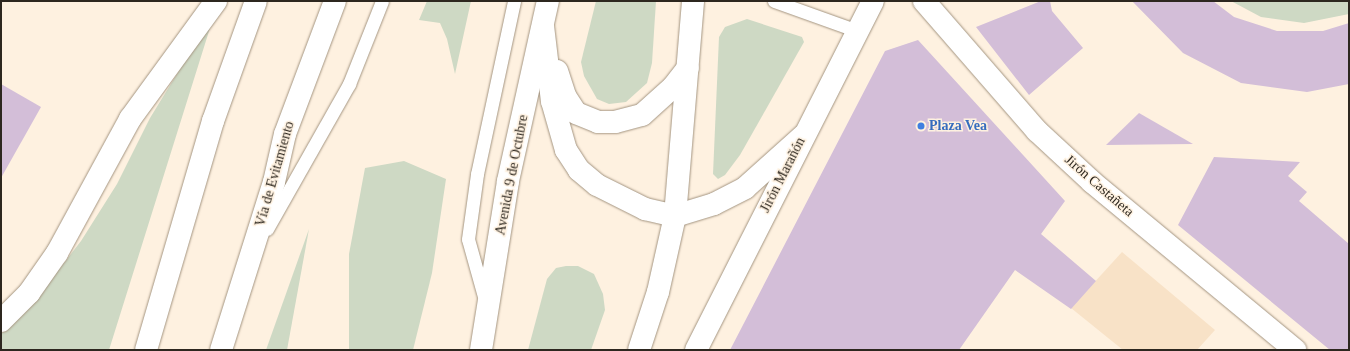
<!DOCTYPE html>
<meta charset="utf-8">
<style>
body{margin:0}
#map{position:relative;width:1350px;height:351px;overflow:hidden;background:#fef1e0;font-family:"Times New Roman",serif}
div>[style]{position:absolute}
.built>*{inset:0;background:#f8e2c7}
.green>*{inset:0;background:#ced9c4}
.building>*{inset:0;background:#d3bed8}
.roads{filter:drop-shadow(0 0 1px #a49581) drop-shadow(0 0 1px #a49581)}
.service>*{height:13px;margin:-6.5px;padding:0 6.5px;transform-origin:6.5px;border-radius:6.5px;background:#fff}
.tertiary>*{height:22px;margin:-11px;padding:0 11px;transform-origin:11px;border-radius:11px;background:#fff}
.primary>*{height:22px;margin:-11px;padding:0 11px;transform-origin:11px;border-radius:11px;background:#fff}
.motorway>*{height:22px;margin:-11px;padding:0 11px;transform-origin:11px;border-radius:11px;background:#fff}
.dots>*{width:11px;height:11px;translate:-50% -50%;box-sizing:border-box;border:2px solid #fef1e0;border-radius:50%}
span{translate:-50% -50%;white-space:nowrap;text-align:center;line-height:1.15;-webkit-text-stroke:3px #fef1e0;paint-order:stroke}
.shop-label{font-size:14px;color:#366cbe;font-weight:700}
.left{translate:0 -50%;text-align:left}
.street-label{font-size:14px;color:#2d271f}
.frame{position:absolute;inset:0;border:2px solid #2d271f;pointer-events:none}
</style>
<div id="map">
<div class="built">
<i style="clip-path:polygon(1122px 252px,1215px 330px,1197px 350px,1123px 350px,1071px 308px)"></i>
</div>
<div class="green">
<i style="clip-path:polygon(427px 1px,471px 1px,455px 74px,447px 39px,440px 23px,419px 20px)"></i>
<i style="clip-path:polygon(596px 1px,656px 1px,652px 63px,647px 83px,626px 102px,609px 104px,597px 99px,584px 76px,581px 62px)"></i>
<i style="clip-path:polygon(1231px 1px,1349px 1px,1349px 14px,1304px 23px,1261px 17px)"></i>
<i style="clip-path:polygon(215px 12px,109px 350px,1px 350px,1px 334px,36px 299px,81px 241px,117px 184px,150px 118px)"></i>
<i style="clip-path:polygon(747px 19px,802px 37px,804px 42px,740px 155px,725px 175px,718px 179px,713px 174px,719px 37px,725px 27px)"></i>
<i style="clip-path:polygon(404px 161px,446px 179px,432px 273px,413px 350px,349px 350px,349px 254px,365px 168px)"></i>
<i style="clip-path:polygon(309px 229px,287px 350px,266px 350px)"></i>
<i style="clip-path:polygon(566px 266px,578px 266px,594px 274px,603px 294px,605px 310px,591px 350px,528px 350px,547px 279px,556px 268px)"></i>
</div>
<div class="building">
<i style="clip-path:polygon(1041px 1px,1050px 1px,1052px 11px,1083px 48px,1029px 95px,976px 27px)"></i>
<i style="clip-path:polygon(1132px 1px,1213px 1px,1234px 17px,1277px 31px,1323px 31px,1349px 23px,1349px 84px,1307px 92px,1241px 83px,1183px 53px)"></i>
<i style="clip-path:polygon(918px 40px,1065px 201px,1041px 234px,1096px 281px,1071px 309px,1015px 270px,959px 350px,730px 350px,885px 51px)"></i>
<i style="clip-path:polygon(1px 84px,41px 107px,1px 178px)"></i>
<i style="clip-path:polygon(1139px 113px,1193px 144px,1106px 145px)"></i>
<i style="clip-path:polygon(1214px 157px,1300px 162px,1288px 176px,1307px 192px,1299px 201px,1349px 244px,1349px 350px,1330px 350px,1178px 225px)"></i>
</div>
<div class="roads">
<div class="service">
<i style="left:774px;top:1px;width:89px;rotate:19.7deg"></i>
<i style="left:267px;top:229px;width:167px;rotate:-60.5deg"></i>
<i style="left:349px;top:84px;width:89px;rotate:-68.3deg"></i>
<i style="left:485px;top:300px;width:63px;rotate:-105.6deg"></i>
<i style="left:468px;top:239px;width:66px;rotate:-82.1deg"></i>
<i style="left:477px;top:174px;width:177px;rotate:-77.9deg"></i>
</div>
<div class="tertiary">
<i style="left:924px;top:1px;width:172px;rotate:49deg"></i>
<i style="left:1037px;top:131px;width:75px;rotate:42.8deg"></i>
<i style="left:1092px;top:182px;width:264px;rotate:39.6deg"></i>
<i style="left:696px;top:350px;width:391px;rotate:-63.1deg"></i>
</div>
<div class="primary">
<i style="left:543px;top:26px;width:76px;rotate:83.2deg"></i>
<i style="left:552px;top:101px;width:51px;rotate:74.1deg"></i>
<i style="left:566px;top:150px;width:24px;rotate:57deg"></i>
<i style="left:579px;top:170px;width:23px;rotate:40deg"></i>
<i style="left:597px;top:185px;width:54px;rotate:26.6deg"></i>
<i style="left:645px;top:209px;width:31px;rotate:13deg"></i>
<i style="left:675px;top:216px;width:41px;rotate:-17.1deg"></i>
<i style="left:714px;top:204px;width:35px;rotate:-27deg"></i>
<i style="left:745px;top:188px;width:79px;rotate:-41.9deg"></i>
<i style="left:557px;top:71px;width:26px;rotate:72deg"></i>
<i style="left:565px;top:96px;width:20px;rotate:57deg"></i>
<i style="left:576px;top:113px;width:24px;rotate:22deg"></i>
<i style="left:598px;top:122px;width:17px"></i>
<i style="left:615px;top:122px;width:28px;rotate:-15deg"></i>
<i style="left:642px;top:115px;width:42px;rotate:-42.1deg"></i>
<i style="left:673px;top:87px;width:24px;rotate:-52deg"></i>
<i style="left:481px;top:350px;width:171px;rotate:-80.9deg"></i>
<i style="left:508px;top:181px;width:184px;rotate:-77.5deg"></i>
<i style="left:639px;top:350px;width:61px;rotate:-71.9deg"></i>
<i style="left:658px;top:292px;width:78px;rotate:-77.4deg"></i>
<i style="left:675px;top:216px;width:216px;rotate:-85.2deg"></i>
</div>
<div class="motorway">
<i style="left:1px;top:321px;width:40px;rotate:-45deg"></i>
<i style="left:29px;top:293px;width:49px;rotate:-55deg"></i>
<i style="left:57px;top:253px;width:153px;rotate:-61.4deg"></i>
<i style="left:130px;top:119px;width:146px;rotate:-53.9deg"></i>
<i style="left:146px;top:350px;width:239px;rotate:-73.7deg"></i>
<i style="left:213px;top:121px;width:127px;rotate:-70.3deg"></i>
<i style="left:221px;top:350px;width:176px;rotate:-72.5deg"></i>
<i style="left:274px;top:182px;width:49px;rotate:-77.1deg"></i>
<i style="left:285px;top:134px;width:142px;rotate:-69.4deg"></i>
</div>
</div>
<div class="dots">
<i style="left:921px;top:126px;background:#3f7fe0"></i>
</div>
<div class="shop-label">
<span class="left" style="left:929px;top:126px">Plaza Vea</span>
</div>
<div class="street-label">
<span style="left:275px;top:174px;rotate:-74deg">Vía de Evitamiento</span>
<span style="left:512px;top:175px;rotate:-79deg">Avenida 9 de Octubre</span>
<span style="left:783px;top:175px;rotate:-63deg">Jirón Marañón</span>
<span style="left:1099px;top:186px;rotate:41deg">Jirón Castañeta</span>
</div>
<div class="frame"></div>
</div>
